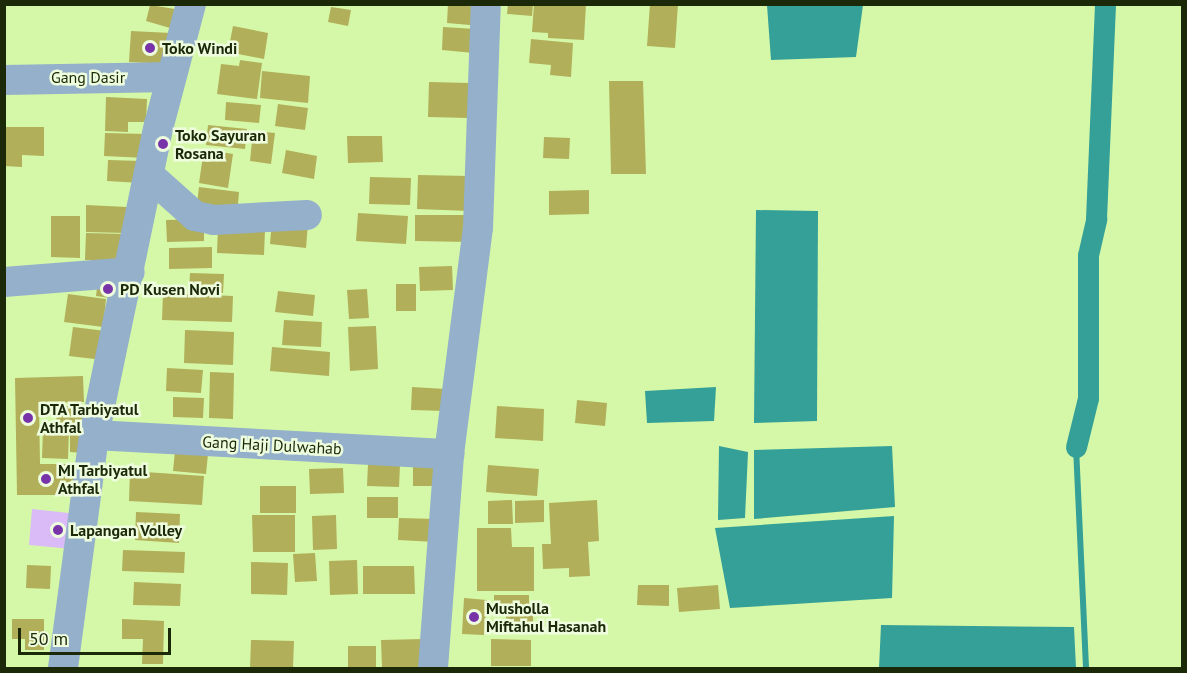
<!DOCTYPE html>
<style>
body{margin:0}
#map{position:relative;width:1187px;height:673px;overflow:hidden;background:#d5f8a8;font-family:"PT Sans",sans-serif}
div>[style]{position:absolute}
.green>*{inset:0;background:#dabbf7}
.water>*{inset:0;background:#34a097}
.stream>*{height:6px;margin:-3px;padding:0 3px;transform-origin:3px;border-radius:3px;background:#34a097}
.canal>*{height:21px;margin:-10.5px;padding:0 10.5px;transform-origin:10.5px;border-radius:10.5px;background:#34a097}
.building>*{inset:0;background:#b1af59}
.minor>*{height:30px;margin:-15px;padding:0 15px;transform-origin:15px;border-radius:15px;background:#94b0cb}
.dots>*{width:16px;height:16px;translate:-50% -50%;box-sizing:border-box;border:3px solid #eefdde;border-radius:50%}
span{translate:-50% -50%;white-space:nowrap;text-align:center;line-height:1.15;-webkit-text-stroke:5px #eefdde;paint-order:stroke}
.poi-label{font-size:16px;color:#1c2908;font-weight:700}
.left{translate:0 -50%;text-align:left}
.street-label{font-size:16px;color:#1c2908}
.frame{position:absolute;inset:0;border:6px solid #1c2908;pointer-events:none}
.scale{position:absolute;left:18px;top:628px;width:153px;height:27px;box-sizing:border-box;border:3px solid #1c2908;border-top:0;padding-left:8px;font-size:18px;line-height:21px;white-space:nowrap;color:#1c2908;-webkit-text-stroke:4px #eefdde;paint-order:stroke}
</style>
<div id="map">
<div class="green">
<i style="clip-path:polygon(32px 509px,87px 515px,83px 550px,29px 545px)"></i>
</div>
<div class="water">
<i style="clip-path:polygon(767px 5px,863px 5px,856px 57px,771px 60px)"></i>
<i style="clip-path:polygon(756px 210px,818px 211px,817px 421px,754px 423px)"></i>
<i style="clip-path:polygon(716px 387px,714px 421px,647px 423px,645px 391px)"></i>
<i style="clip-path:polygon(719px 446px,748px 452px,745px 518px,718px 520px)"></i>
<i style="clip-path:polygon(892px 446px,895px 507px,754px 519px,754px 450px)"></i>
<i style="clip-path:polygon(894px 516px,892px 598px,730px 608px,715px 528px)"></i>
<i style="clip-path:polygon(881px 625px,1074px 627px,1076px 668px,879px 668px)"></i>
</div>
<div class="stream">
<i style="left:1076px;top:447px;width:221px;rotate:87.4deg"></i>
</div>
<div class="canal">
<i style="left:1076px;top:447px;width:50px;rotate:-76.2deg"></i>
<i style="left:1088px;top:398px;width:143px;rotate:-90deg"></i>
<i style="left:1088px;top:255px;width:37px;rotate:-77deg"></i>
<i style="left:1096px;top:219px;width:215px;rotate:-87.6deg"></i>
</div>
<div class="building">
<i style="clip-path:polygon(448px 4px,483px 4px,481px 26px,447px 23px)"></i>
<i style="clip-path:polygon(508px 4px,533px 4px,532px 16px,507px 14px)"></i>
<i style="clip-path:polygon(534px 4px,586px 4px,584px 40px,548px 38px,548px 33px,532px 32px)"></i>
<i style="clip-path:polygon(650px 4px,678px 4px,675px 48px,647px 46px)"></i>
<i style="clip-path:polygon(150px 5px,175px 9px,170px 28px,146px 21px)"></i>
<i style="clip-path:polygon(331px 7px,351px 10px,348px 26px,328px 22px)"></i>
<i style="clip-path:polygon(233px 26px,268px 33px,264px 59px,228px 52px)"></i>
<i style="clip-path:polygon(443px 27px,476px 29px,474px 53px,442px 50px)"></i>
<i style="clip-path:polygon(131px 31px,171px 33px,170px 64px,129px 62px)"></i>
<i style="clip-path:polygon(531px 39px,573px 43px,571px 77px,550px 75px,551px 65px,529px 63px)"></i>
<i style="clip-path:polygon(240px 60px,262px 63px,257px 99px,217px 94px,221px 64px,239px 66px)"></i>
<i style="clip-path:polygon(262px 71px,310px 76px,308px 103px,260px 98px)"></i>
<i style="clip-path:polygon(609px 81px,643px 81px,646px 174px,611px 174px)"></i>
<i style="clip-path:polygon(429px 82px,469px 83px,468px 118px,428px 117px)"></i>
<i style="clip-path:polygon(106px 97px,147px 99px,146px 122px,128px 122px,128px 132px,105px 131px)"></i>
<i style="clip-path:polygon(226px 102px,261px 105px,259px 123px,225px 120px)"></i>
<i style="clip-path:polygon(278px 104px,308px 108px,305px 130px,275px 126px)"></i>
<i style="clip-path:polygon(208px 125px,247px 129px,245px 149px,206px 145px)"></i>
<i style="clip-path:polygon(4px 127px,44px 127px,44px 156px,22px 155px,22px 167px,4px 166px)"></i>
<i style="clip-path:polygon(253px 131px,275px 133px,271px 164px,250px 161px)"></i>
<i style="clip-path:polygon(105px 133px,146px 134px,146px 158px,104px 156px)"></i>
<i style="clip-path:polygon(347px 136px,382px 136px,383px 162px,348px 163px)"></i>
<i style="clip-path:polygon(544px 137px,570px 138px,569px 159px,543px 158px)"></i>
<i style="clip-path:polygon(204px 149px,233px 154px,228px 188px,199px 183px)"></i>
<i style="clip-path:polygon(286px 150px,317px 156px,314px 179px,282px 173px)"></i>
<i style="clip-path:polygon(108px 160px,142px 161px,141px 183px,107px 181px)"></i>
<i style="clip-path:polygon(418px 175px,470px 176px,469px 211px,417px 209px)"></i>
<i style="clip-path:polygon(370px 177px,411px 178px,410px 205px,369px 204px)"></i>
<i style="clip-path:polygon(199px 187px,239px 192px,237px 216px,196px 211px)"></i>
<i style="clip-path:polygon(589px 190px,589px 214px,549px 215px,549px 191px)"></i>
<i style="clip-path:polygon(86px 205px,127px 207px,126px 233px,86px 232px)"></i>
<i style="clip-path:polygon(358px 213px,408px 216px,406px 244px,356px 241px)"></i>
<i style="clip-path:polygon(415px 215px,470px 215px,470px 242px,415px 241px)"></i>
<i style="clip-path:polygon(51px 216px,80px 216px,80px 258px,51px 257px)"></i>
<i style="clip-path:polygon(204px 219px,204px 241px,167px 242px,166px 220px)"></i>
<i style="clip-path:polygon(272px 220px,308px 223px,306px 248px,270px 244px)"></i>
<i style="clip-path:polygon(218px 227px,265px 230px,264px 255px,217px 253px)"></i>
<i style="clip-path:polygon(86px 233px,126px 234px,126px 260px,85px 260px)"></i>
<i style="clip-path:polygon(212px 247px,212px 268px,169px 269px,169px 248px)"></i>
<i style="clip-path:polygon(452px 266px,453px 290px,420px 291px,419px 267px)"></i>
<i style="clip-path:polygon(190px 273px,224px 274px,223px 293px,189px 291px)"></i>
<i style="clip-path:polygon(98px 279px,119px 282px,117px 299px,96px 296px)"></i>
<i style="clip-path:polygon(396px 284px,416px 284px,416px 311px,396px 311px)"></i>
<i style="clip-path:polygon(367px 289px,369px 318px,349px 319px,347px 290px)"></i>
<i style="clip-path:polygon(278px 291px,315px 295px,313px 316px,275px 312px)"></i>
<i style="clip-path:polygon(163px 293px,233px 296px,232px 322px,162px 320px)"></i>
<i style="clip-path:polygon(68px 294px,106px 299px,103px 327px,64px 322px)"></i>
<i style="clip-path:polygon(284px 320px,322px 322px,321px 347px,282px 345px)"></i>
<i style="clip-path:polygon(376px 326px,378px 369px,350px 371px,348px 327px)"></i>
<i style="clip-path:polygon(73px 327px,106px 331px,103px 360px,69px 356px)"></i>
<i style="clip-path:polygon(185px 330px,234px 332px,233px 365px,184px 363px)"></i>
<i style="clip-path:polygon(272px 347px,330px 352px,329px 376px,270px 371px)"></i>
<i style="clip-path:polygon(167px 368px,203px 370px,201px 393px,166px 391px)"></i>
<i style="clip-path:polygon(210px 372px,234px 373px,233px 419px,209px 418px)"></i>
<i style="clip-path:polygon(83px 376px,84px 402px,39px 403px,40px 464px,75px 464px,75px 495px,17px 495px,15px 378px)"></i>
<i style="clip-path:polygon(412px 387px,446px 389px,445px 411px,411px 410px)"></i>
<i style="clip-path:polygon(173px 397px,204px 398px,203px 418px,173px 417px)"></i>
<i style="clip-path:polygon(577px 400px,607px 403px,605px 426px,575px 423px)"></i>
<i style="clip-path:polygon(57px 406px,86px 406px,86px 427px,56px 427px)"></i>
<i style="clip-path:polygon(497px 406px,544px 409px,543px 441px,495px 438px)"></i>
<i style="clip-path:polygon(43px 429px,69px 430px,68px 459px,42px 458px)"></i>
<i style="clip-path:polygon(70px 432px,84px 432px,84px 453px,70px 452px)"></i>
<i style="clip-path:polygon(176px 441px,209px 444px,206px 474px,173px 471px)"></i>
<i style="clip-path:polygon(443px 463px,443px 486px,413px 486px,413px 464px)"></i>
<i style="clip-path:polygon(368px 464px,400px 465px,399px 487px,367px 486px)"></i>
<i style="clip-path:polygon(488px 465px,539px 469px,537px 496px,486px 492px)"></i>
<i style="clip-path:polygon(343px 468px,344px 493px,310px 494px,309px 469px)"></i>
<i style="clip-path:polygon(130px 471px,204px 476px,202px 505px,129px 501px)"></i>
<i style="clip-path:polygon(260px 486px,296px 486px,296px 513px,260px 513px)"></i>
<i style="clip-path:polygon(367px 497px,398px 497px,398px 518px,367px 518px)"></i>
<i style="clip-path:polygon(512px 500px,513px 524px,488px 524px,488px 501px)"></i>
<i style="clip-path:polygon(544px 500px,544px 522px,515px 523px,515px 501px)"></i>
<i style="clip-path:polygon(597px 500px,599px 541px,588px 542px,590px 576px,569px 577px,569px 568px,543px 569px,542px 544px,551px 544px,549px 503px)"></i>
<i style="clip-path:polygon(136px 512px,180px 514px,179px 543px,135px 540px)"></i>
<i style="clip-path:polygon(252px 515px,295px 515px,295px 552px,253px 552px)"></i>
<i style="clip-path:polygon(336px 515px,337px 549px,313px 550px,312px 516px)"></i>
<i style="clip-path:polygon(399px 518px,436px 519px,436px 542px,398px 540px)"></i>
<i style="clip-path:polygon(477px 528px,511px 528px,512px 547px,534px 547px,534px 591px,477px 591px)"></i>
<i style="clip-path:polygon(123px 550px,185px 552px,184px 573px,122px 571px)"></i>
<i style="clip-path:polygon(315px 553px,317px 581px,295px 582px,293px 554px)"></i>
<i style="clip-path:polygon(357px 560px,358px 594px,330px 595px,329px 561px)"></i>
<i style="clip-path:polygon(251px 562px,288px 563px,287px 595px,251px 594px)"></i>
<i style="clip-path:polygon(27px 565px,51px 566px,50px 589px,26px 588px)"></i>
<i style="clip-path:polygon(363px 566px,414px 566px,415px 594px,363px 594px)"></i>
<i style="clip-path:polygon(134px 582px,181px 584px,180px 606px,133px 605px)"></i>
<i style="clip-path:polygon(638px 585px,669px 585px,669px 606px,637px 605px)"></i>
<i style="clip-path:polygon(718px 585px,720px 609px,679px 612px,677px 588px)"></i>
<i style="clip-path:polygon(494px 595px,529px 595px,529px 611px,494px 611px)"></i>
<i style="clip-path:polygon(464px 598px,487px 600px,484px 635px,462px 634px)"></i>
<i style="clip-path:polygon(506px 613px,533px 613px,533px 628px,506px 627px)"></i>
<i style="clip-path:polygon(12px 619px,44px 619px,44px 650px,25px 650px,25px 639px,12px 639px)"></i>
<i style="clip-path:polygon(122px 619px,164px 621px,163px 664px,142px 664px,143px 639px,122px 639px)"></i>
<i style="clip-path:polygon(423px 639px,423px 668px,382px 668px,381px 640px)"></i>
<i style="clip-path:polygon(491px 639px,531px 640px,531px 666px,491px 666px)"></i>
<i style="clip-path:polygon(251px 640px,294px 641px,293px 668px,250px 668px)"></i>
<i style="clip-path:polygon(348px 646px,376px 646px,376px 668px,348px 668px)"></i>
</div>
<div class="minor">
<i style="left:4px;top:80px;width:167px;rotate:-1deg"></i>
<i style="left:149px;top:175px;width:62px;rotate:41.7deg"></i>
<i style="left:195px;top:216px;width:19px;rotate:12deg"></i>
<i style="left:214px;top:220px;width:93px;rotate:-3.1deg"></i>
<i style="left:4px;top:282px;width:126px;rotate:-4.5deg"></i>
<i style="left:94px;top:435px;width:356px;rotate:3.1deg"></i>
<i style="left:63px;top:668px;width:235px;rotate:-82.4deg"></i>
<i style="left:94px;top:435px;width:317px;rotate:-78.2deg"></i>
<i style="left:159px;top:125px;width:125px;rotate:-75.2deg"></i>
<i style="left:433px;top:668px;width:215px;rotate:-85.7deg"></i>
<i style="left:449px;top:454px;width:228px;rotate:-82.7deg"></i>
<i style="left:478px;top:228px;width:224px;rotate:-88deg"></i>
</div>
<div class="dots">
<i style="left:150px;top:48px;background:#7733a7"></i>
<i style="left:163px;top:144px;background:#7733a7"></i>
<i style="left:108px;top:289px;background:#7733a7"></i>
<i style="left:28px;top:418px;background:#7733a7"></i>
<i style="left:46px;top:479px;background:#7733a7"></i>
<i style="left:58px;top:530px;background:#7733a7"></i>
<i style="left:474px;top:617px;background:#7733a7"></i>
</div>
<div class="poi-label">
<span class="left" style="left:162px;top:48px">Toko Windi</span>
<span class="left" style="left:175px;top:144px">Toko Sayuran<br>Rosana</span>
<span class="left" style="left:120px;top:289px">PD Kusen Novi</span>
<span class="left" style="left:40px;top:418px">DTA Tarbiyatul<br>Athfal</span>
<span class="left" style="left:58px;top:479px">MI Tarbiyatul<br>Athfal</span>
<span class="left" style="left:70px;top:530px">Lapangan Volley</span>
<span class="left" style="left:486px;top:617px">Musholla<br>Miftahul Hasanah</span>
</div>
<div class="street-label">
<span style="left:88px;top:77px">Gang Dasir</span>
<span style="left:272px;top:445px;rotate:3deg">Gang Haji Dulwahab</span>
</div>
<div class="frame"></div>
<div class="scale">50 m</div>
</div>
